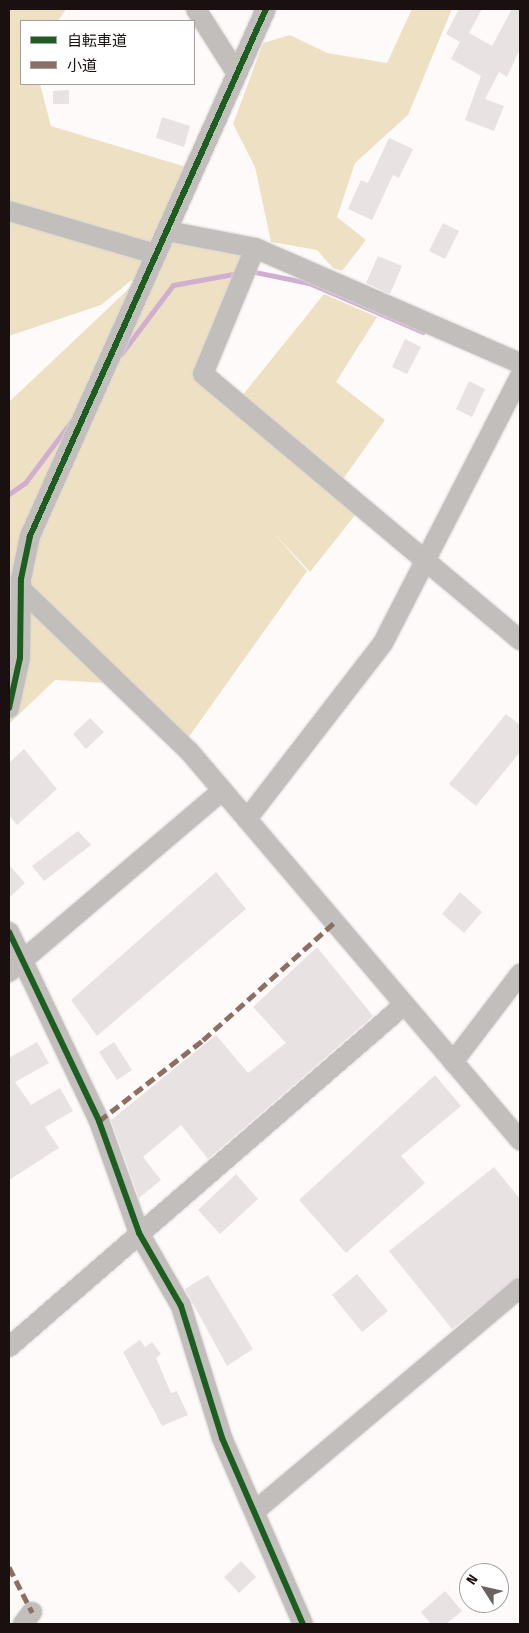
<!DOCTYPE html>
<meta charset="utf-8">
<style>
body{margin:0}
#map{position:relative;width:529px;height:1633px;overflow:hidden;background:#fefaf9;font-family:"Fira Sans Condensed","Noto Sans JP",sans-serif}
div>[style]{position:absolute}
.green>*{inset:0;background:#eee1c3}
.stream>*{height:5px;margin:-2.5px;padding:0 2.5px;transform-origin:2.5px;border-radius:2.5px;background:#d0aed0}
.building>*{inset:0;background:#e9e2e3}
.roads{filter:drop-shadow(0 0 1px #d9d5d4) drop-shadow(0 0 1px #d9d5d4)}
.minor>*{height:20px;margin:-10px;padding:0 10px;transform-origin:10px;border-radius:10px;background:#c1bebb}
.quiet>*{height:5px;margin-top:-2.5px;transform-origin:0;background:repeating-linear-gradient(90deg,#8d6e63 0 10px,transparent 0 15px)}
.cycleway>*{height:6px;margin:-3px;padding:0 3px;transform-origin:3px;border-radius:3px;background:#1b5e20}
span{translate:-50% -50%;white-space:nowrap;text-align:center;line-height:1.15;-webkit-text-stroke:5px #fff;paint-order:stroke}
.frame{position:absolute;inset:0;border:10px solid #19100f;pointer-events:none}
.legend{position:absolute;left:20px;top:20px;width:175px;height:65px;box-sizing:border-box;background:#fff;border:1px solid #a39f9f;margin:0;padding:6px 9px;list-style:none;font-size:15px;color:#19100f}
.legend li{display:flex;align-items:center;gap:10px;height:25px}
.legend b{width:25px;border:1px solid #a39f9f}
.north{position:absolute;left:459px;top:1563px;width:50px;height:50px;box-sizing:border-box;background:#fff;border:1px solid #a39f9f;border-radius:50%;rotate:305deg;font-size:14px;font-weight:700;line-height:20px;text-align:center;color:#19100f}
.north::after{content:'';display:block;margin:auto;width:18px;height:22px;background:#696261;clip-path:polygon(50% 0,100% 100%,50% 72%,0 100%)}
</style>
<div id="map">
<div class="green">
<i style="clip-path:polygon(9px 9px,66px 9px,58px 21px,21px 21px,21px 84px,40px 84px,51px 126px,186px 167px,149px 266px,101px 305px,9px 336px)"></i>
<i style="clip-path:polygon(412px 9px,452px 9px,408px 115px,355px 163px,337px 217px,366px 240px,342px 271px,333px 268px,317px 250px,271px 242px,255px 167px,233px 124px,263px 43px,290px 35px,327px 53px,387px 63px)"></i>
<i style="clip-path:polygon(171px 237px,249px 256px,199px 376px,360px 509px,310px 572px,272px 531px,307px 571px,183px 745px,122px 684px,55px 680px,9px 724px,9px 402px,155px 264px)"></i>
<i style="clip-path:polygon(324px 294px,377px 317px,336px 382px,385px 420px,341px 482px,238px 401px)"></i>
</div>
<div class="stream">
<i style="left:250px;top:271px;width:60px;rotate:11.5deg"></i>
<i style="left:309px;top:283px;width:124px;rotate:23.3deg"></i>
<i style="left:121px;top:354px;width:86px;rotate:-53deg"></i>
<i style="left:173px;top:285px;width:67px;rotate:-10.3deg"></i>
<i style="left:9px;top:494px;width:19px;rotate:-35deg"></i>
<i style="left:25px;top:483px;width:80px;rotate:-53.1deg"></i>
</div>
<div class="building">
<i style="clip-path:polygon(459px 9px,482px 9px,469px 33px,492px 46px,512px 9px,520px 9px,520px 49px,507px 77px,499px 72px,485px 99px,504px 106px,494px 131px,465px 120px,481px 76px,451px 59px,460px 42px,446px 34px)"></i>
<i style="clip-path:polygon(69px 90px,69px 104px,53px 104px,53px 91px)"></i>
<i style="clip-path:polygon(162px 117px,190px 126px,184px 147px,156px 138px)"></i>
<i style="clip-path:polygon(389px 138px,413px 149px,399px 178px,393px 175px,372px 220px,348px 209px,361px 180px,368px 183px)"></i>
<i style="clip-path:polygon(443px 223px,459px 231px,445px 259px,429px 251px)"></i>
<i style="clip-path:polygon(378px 256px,402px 266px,390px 294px,366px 283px)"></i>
<i style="clip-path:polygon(405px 339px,421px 347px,407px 374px,392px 367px)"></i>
<i style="clip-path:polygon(469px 381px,485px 389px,472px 417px,456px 409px)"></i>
<i style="clip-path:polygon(506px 714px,520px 725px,520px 752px,476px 806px,449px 784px)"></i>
<i style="clip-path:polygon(90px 718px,104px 732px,86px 749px,73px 734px)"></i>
<i style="clip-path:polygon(24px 749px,57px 789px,17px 825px,9px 815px,9px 763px)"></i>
<i style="clip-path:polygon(78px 831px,91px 845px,44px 881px,32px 866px)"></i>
<i style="clip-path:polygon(9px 865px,25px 883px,9px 898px)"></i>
<i style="clip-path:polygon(216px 872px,246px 909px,97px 1036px,71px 1000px)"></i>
<i style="clip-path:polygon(460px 892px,482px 912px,464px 933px,442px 914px)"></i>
<i style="clip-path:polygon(317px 947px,373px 1016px,208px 1159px,181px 1125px,143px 1157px,161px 1180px,139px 1198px,111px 1120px,216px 1035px,248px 1073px,286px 1043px,253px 1007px)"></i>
<i style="clip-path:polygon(37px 1042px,49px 1063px,15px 1082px,31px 1105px,60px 1088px,73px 1111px,45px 1127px,59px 1148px,9px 1180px,9px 1058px)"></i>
<i style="clip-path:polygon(114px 1042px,132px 1070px,117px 1080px,99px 1052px)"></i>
<i style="clip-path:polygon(435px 1075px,461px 1106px,401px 1156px,425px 1183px,346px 1253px,299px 1200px)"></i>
<i style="clip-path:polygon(494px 1167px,520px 1199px,520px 1276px,452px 1329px,389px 1251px)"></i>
<i style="clip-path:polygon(236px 1174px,258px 1199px,220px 1234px,198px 1210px)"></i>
<i style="clip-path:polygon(357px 1274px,388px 1311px,362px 1332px,332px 1295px)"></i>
<i style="clip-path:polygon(208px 1275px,253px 1349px,227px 1366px,185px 1289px)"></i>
<i style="clip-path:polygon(140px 1340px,145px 1347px,152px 1342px,161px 1354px,156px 1358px,171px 1393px,177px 1391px,188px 1415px,162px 1426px,123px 1352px)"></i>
<i style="clip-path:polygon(241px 1561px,256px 1577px,239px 1593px,224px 1577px)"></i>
<i style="clip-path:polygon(445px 1591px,462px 1611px,446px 1624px,431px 1624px,421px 1612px)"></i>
</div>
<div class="roads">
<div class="minor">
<i style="left:196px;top:9px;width:75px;rotate:57.6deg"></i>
<i style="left:9px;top:211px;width:152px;rotate:16.4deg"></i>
<i style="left:167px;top:231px;width:90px;rotate:10.9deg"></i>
<i style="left:255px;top:248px;width:289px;rotate:23.5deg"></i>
<i style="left:255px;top:248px;width:136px;rotate:112.4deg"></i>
<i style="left:203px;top:374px;width:414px;rotate:40deg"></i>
<i style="left:22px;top:590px;width:232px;rotate:44deg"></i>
<i style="left:189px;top:751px;width:511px;rotate:49.61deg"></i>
<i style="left:9px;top:708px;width:51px;rotate:-77.6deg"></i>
<i style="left:20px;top:658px;width:79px;rotate:-89.3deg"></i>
<i style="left:21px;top:579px;width:44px;rotate:-78.2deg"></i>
<i style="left:30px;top:536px;width:577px;rotate:-65.88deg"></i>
<i style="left:247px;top:819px;width:222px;rotate:-52.3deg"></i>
<i style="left:383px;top:643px;width:300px;rotate:-62.8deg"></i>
<i style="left:9px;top:932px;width:209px;rotate:64.5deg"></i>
<i style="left:99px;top:1121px;width:119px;rotate:70.3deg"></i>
<i style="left:139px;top:1233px;width:84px;rotate:60.1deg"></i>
<i style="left:181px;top:1306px;width:138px;rotate:72.7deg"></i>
<i style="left:222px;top:1438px;width:203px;rotate:66.5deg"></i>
<i style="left:9px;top:972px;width:280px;rotate:-40.4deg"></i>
<i style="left:453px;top:1062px;width:111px;rotate:-52.7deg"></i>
<i style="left:9px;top:1347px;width:522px;rotate:-40.89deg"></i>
<i style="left:255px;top:1511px;width:346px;rotate:-40.1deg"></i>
<i style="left:23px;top:1624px;width:15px;rotate:-53deg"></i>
</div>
</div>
<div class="quiet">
<i style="left:99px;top:1121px;width:132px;rotate:-37.9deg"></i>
<i style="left:203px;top:1040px;width:176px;rotate:-41.8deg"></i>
<i style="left:9px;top:1567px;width:51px;rotate:62.9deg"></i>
</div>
<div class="cycleway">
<i style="left:9px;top:708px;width:51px;rotate:-77.6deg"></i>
<i style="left:20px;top:658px;width:79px;rotate:-89.3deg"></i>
<i style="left:21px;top:579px;width:44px;rotate:-78.2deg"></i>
<i style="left:30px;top:536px;width:577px;rotate:-65.88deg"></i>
<i style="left:9px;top:932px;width:209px;rotate:64.5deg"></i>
<i style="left:99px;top:1121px;width:119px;rotate:70.3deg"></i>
<i style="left:139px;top:1233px;width:84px;rotate:60.1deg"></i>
<i style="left:181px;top:1306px;width:138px;rotate:72.7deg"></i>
<i style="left:222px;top:1438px;width:203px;rotate:66.5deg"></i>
</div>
<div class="frame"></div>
<ul class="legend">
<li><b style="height:6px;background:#1b5e20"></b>自転車道</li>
<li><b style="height:6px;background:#8d6e63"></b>小道</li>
</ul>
<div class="north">N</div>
</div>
